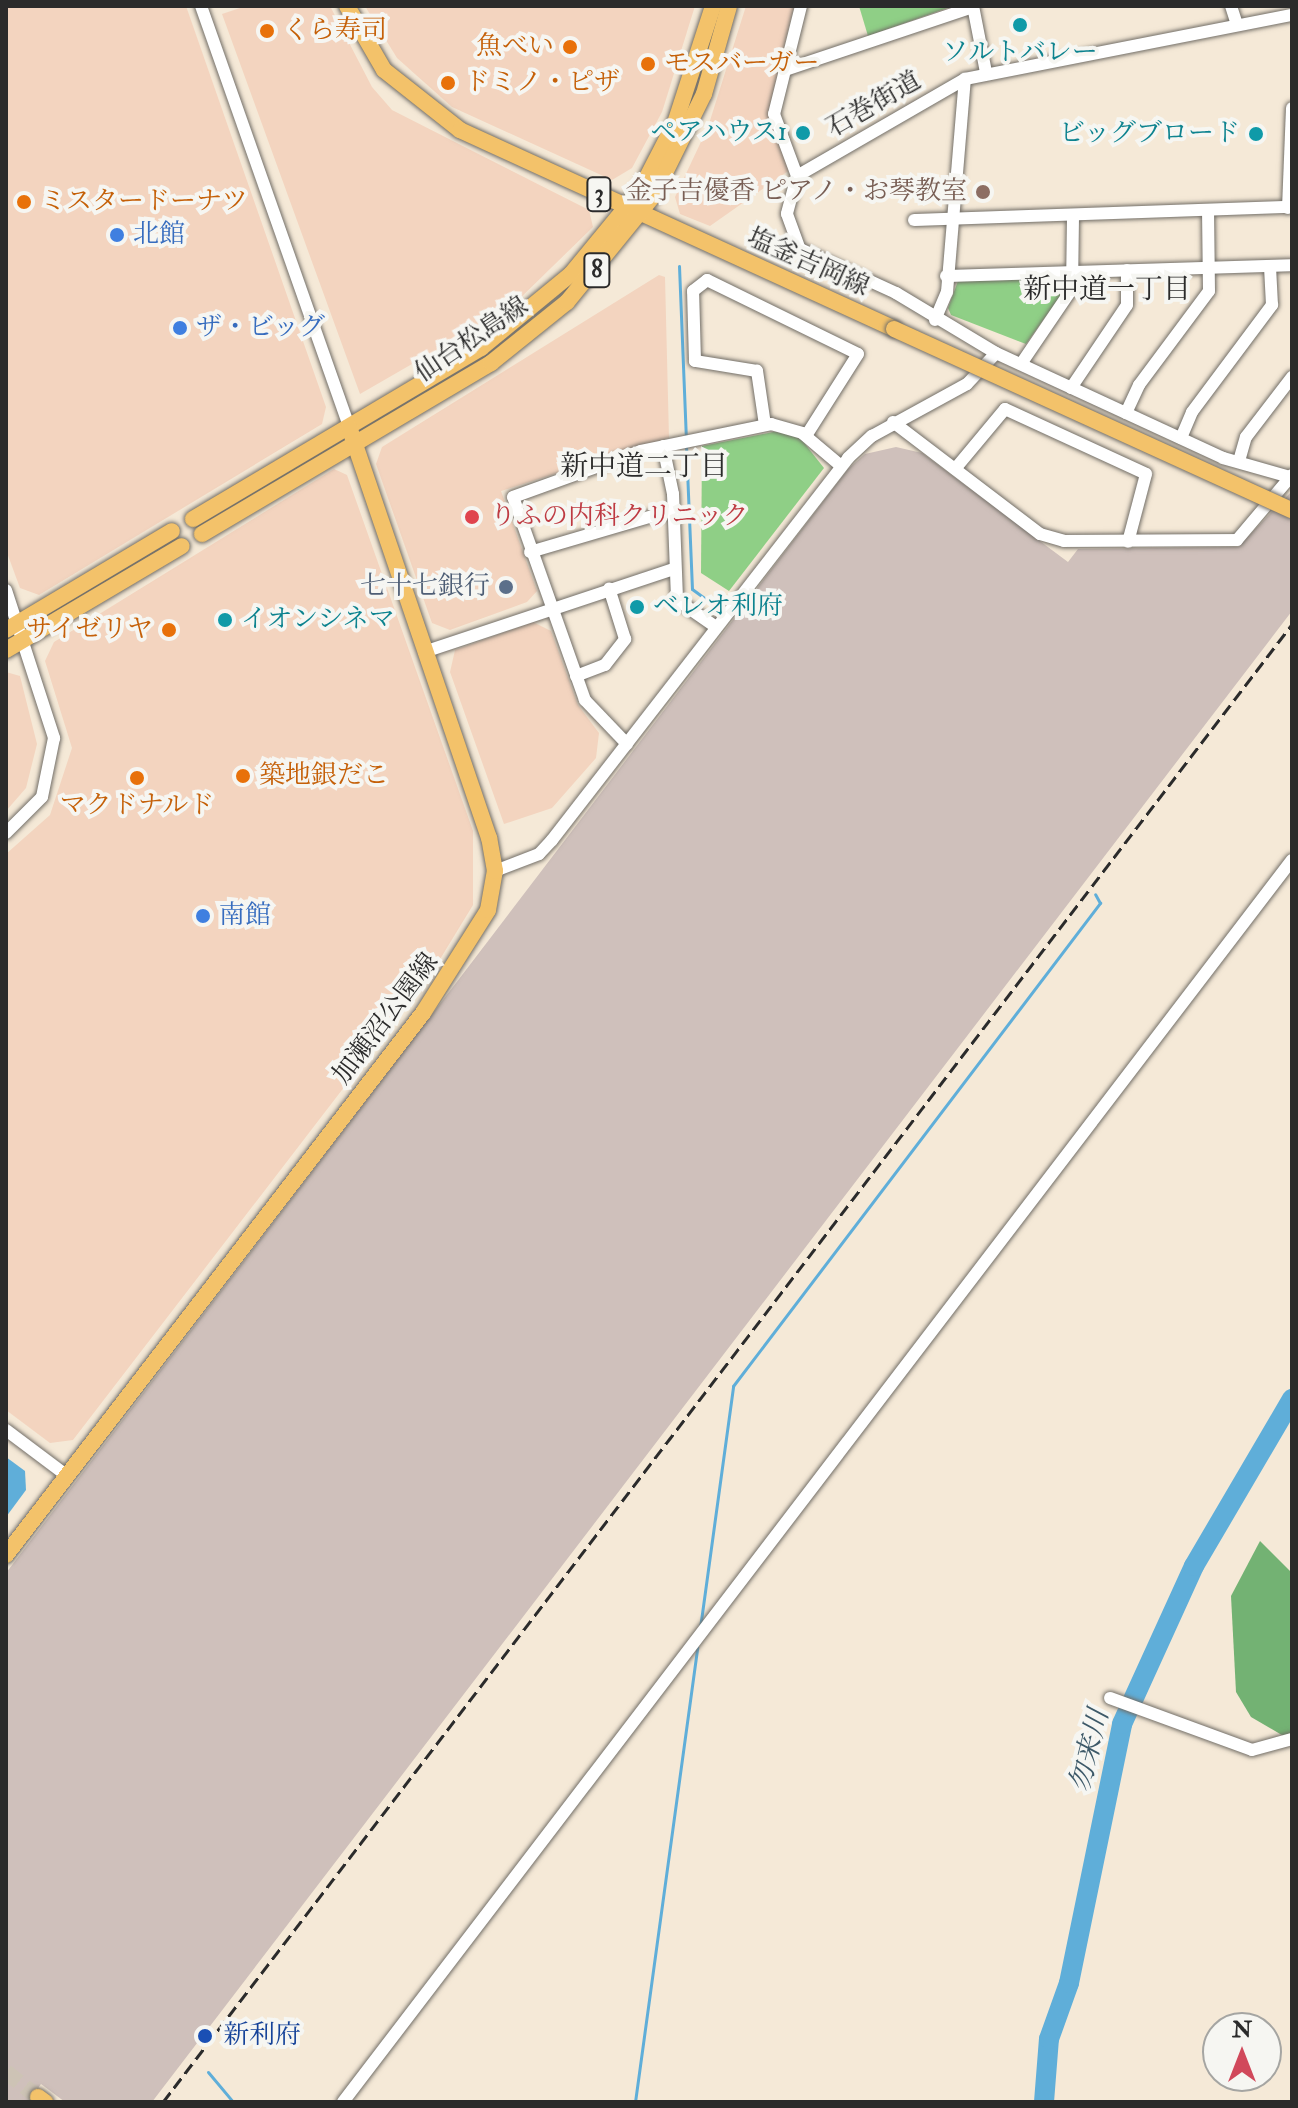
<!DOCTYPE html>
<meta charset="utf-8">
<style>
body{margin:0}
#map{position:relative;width:1298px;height:2108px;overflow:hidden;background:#f5e9d7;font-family:"IM FELL Double Pica","Noto Serif JP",serif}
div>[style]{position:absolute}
.built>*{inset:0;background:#f3d4bf}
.industrial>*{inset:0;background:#cfc0bb}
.green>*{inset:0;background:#8fcf86}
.forest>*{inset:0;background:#73b273}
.water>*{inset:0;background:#5faed9}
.stream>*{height:3px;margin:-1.5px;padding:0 1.5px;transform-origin:1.5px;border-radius:1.5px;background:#5faed9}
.river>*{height:20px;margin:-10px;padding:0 10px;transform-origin:10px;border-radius:10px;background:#5faed9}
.major-tunnel>*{height:16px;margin-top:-8px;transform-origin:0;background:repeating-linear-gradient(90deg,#cdc3b5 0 16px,transparent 0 24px)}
.roads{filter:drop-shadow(0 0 2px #726e67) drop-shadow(0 0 2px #726e67)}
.minor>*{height:12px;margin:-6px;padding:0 6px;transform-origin:6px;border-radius:6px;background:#fff}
.major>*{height:16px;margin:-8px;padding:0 8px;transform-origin:8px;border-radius:8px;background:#f3c26a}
.rail>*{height:3px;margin-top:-1.5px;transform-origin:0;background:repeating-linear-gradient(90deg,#2b2b2b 0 12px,transparent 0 18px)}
.bridges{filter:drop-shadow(0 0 2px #726e67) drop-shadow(0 0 2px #726e67)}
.major-bridge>*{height:16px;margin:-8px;padding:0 8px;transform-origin:8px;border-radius:8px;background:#f3c26a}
.dots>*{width:22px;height:22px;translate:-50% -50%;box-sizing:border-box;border:4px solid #f6f6f2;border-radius:50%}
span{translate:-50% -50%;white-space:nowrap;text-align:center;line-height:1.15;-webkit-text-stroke:8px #f6f6f2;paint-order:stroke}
.shield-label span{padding:2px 6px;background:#f6f6f2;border:2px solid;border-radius:6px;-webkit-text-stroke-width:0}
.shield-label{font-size:24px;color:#2b2b2b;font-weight:700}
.food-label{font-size:26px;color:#c56008}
.left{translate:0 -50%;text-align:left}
.right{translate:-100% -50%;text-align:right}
.culture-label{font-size:26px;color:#0d838f}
.street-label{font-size:26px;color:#2b2b2b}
.education-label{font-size:26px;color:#785e54}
.shop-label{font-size:26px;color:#366cbe}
.health-label{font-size:26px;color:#be3a42}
.service-label{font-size:26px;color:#4e5e75}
.transit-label{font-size:26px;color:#164399}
.neighbourhood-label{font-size:28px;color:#2b2b2b}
.water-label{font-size:28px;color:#3d5968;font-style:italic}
.frame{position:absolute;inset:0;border:8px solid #2b2b2b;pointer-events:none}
.north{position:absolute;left:1202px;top:2012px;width:80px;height:80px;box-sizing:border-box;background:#f6f6f2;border:2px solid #a5a5a2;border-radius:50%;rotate:0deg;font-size:22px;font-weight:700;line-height:32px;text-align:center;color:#2b2b2b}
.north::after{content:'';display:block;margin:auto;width:28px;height:36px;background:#d1495b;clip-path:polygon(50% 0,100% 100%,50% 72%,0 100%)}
</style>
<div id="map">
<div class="built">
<i style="clip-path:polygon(6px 6px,186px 6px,326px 407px,322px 424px,39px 595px,20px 588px,6px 550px)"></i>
<i style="clip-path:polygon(246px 6px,330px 6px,372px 87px,392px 110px,589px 210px,593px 227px,511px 307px,360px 394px,222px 14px)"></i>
<i style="clip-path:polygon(365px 6px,695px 6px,662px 112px,632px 168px,612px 180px,452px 107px,397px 58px)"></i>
<i style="clip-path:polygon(746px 6px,794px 6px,768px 113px,791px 169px,710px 226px,680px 214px,675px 197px,708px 127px)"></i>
<i style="clip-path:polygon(659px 275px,665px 277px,669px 438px,501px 491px,537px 591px,527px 602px,450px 630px,432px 623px,376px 464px,382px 447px)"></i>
<i style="clip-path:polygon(334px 469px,347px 475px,473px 831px,473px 905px,431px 974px,73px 1440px,50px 1443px,6px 1410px,6px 854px,50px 815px,72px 748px,45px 661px,54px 642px)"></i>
<i style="clip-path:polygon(533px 622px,551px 631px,578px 705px,599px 733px,596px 758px,552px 808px,504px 824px,450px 672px,455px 650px)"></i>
<i style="clip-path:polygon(6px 672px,20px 676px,37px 744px,26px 788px,6px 811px)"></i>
</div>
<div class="industrial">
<i style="clip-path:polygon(896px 447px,922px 453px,1068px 562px,1078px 549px,1238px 547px,1292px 491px,1292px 611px,152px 2102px,65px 2102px,41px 2084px,28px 2102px,6px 2102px,6px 1573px,848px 469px,865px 454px)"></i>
</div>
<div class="green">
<i style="clip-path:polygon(859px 6px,953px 6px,868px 36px)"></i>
<i style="clip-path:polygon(1061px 279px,1066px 288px,1026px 344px,951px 315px,948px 308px,958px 281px)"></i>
<i style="clip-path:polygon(778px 431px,801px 439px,824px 468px,729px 591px,701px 573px,702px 446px)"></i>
</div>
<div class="forest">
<i style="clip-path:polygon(1260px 1541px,1292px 1573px,1292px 1741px,1251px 1717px,1236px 1692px,1231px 1596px)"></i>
</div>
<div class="water">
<i style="clip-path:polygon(6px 1457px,25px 1471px,26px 1490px,6px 1517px)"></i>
</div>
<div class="stream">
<i style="left:679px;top:266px;width:172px;rotate:87.7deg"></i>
<i style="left:686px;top:446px;width:143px;rotate:87.6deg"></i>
<i style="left:692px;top:589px;width:31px;rotate:36deg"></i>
<i style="left:700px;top:1628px;width:244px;rotate:-82.2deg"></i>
<i style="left:733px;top:1386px;width:607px;rotate:-52.77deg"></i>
<i style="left:1100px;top:903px;width:10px;rotate:-119deg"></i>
<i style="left:208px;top:2072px;width:39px;rotate:50deg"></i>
<i style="left:635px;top:2102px;width:459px;rotate:-82.2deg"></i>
</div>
<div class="river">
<i style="left:1044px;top:2102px;width:63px;rotate:-85.5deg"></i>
<i style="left:1049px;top:2039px;width:59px;rotate:-70.3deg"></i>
<i style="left:1069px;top:1983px;width:264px;rotate:-78.4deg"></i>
<i style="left:1122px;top:1724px;width:174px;rotate:-65.5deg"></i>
<i style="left:1194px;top:1566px;width:194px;rotate:-59.6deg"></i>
</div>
<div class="major-tunnel">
<i style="left:6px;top:2072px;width:41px;rotate:38deg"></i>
</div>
<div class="roads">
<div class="minor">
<i style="left:201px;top:6px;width:446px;rotate:70.6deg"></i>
<i style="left:801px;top:6px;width:111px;rotate:104deg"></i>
<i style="left:774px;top:114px;width:66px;rotate:69.6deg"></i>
<i style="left:797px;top:176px;width:39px;rotate:105deg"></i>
<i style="left:787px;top:214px;width:37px;rotate:70deg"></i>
<i style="left:800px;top:249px;width:106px;rotate:24.6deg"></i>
<i style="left:896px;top:293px;width:117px;rotate:31deg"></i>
<i style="left:996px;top:353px;width:250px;rotate:24.8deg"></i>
<i style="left:1223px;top:458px;width:70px;rotate:15.8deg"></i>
<i style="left:973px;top:6px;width:67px;rotate:78.9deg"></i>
<i style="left:1231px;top:6px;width:20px;rotate:72deg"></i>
<i style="left:785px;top:70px;width:198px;rotate:-18.5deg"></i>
<i style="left:797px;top:176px;width:194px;rotate:-30deg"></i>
<i style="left:965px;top:79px;width:333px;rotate:-11.1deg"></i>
<i style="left:1288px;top:208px;width:100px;rotate:-87.7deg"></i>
<i style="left:914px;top:220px;width:378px;rotate:-2deg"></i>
<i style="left:946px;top:276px;width:346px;rotate:-1.8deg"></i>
<i style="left:935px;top:320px;width:30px;rotate:-67deg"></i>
<i style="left:947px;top:292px;width:214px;rotate:-85.2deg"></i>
<i style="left:1021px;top:364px;width:91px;rotate:-55.8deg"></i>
<i style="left:1072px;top:289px;width:74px;rotate:-89.2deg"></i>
<i style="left:1071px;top:388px;width:100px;rotate:-56deg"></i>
<i style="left:1127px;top:305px;width:35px;rotate:-90deg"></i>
<i style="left:1126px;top:413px;width:31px;rotate:-65deg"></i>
<i style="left:1139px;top:385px;width:117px;rotate:-53.3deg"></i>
<i style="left:1209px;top:291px;width:81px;rotate:-90.7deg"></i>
<i style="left:893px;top:422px;width:185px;rotate:37.3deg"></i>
<i style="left:1040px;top:534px;width:25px;rotate:16deg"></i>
<i style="left:1064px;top:541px;width:173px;rotate:-0.3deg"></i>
<i style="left:1237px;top:540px;width:85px;rotate:-49.8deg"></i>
<i style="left:765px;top:425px;width:55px;rotate:-98.4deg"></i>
<i style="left:757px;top:371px;width:63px;rotate:-170.8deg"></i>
<i style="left:695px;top:361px;width:70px;rotate:-91.6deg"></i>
<i style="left:693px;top:291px;width:18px;rotate:-38deg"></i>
<i style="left:707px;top:280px;width:168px;rotate:26.1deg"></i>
<i style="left:858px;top:354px;width:97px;rotate:122.4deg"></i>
<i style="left:1181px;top:438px;width:28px;rotate:-67deg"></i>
<i style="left:1192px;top:412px;width:134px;rotate:-53.2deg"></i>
<i style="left:1272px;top:305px;width:39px;rotate:-93deg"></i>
<i style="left:663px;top:446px;width:49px;rotate:78.2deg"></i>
<i style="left:673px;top:494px;width:106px;rotate:87.8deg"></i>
<i style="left:677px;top:600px;width:47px;rotate:34.7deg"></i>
<i style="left:1239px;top:461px;width:25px;rotate:-74deg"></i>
<i style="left:1246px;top:437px;width:76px;rotate:-52.5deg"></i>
<i style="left:955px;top:469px;width:78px;rotate:-50.2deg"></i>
<i style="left:1005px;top:409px;width:155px;rotate:24.7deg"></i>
<i style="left:1146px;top:474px;width:70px;rotate:104.8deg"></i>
<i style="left:530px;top:552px;width:149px;rotate:-16.4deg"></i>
<i style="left:6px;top:590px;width:156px;rotate:72deg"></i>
<i style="left:54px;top:738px;width:60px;rotate:101.5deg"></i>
<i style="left:42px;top:797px;width:51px;rotate:135deg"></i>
<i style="left:424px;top:652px;width:263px;rotate:-18.4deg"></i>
<i style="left:576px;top:676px;width:31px;rotate:-21deg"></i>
<i style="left:605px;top:665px;width:33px;rotate:-52deg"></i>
<i style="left:625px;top:639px;width:53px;rotate:-107.4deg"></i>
<i style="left:627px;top:744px;width:61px;rotate:-133.7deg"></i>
<i style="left:585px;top:700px;width:215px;rotate:-109.5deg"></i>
<i style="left:513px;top:497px;width:136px;rotate:-19.8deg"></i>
<i style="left:641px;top:451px;width:133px;rotate:-11.7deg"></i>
<i style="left:771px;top:424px;width:32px;rotate:16deg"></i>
<i style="left:802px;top:433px;width:51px;rotate:40.2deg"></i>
<i style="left:495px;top:871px;width:47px;rotate:-21.1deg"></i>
<i style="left:539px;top:854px;width:19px;rotate:-47deg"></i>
<i style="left:552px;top:840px;width:483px;rotate:-52.2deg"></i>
<i style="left:848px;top:458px;width:33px;rotate:-43deg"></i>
<i style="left:872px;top:436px;width:108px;rotate:-28.7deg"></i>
<i style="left:967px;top:384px;width:42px;rotate:-46.9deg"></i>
<i style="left:6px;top:1430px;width:75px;rotate:36.9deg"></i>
<i style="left:1110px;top:1698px;width:151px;rotate:20.1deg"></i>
<i style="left:1252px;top:1750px;width:41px;rotate:-15.4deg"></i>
<i style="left:343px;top:2102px;width:1563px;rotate:-52.62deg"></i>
</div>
<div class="major">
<i style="left:347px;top:6px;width:74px;rotate:60deg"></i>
<i style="left:384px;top:70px;width:97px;rotate:38.3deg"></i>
<i style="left:460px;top:130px;width:477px;rotate:24.6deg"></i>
<i style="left:193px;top:519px;width:335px;rotate:-30.7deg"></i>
<i style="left:481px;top:348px;width:117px;rotate:-39.4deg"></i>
<i style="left:571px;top:274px;width:110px;rotate:-50.5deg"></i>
<i style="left:641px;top:189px;width:74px;rotate:-62.7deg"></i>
<i style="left:675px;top:123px;width:123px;rotate:-72deg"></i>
<i style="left:202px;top:534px;width:336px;rotate:-30.6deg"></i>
<i style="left:491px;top:363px;width:97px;rotate:-38.8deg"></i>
<i style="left:567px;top:302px;width:138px;rotate:-50.9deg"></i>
<i style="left:654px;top:195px;width:113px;rotate:-63.7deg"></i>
<i style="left:704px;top:94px;width:91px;rotate:-74.1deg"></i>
<i style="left:6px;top:630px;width:193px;rotate:-30.8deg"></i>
<i style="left:6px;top:650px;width:204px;rotate:-30.6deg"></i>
<i style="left:6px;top:1555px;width:684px;rotate:-52.43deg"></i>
<i style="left:423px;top:1013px;width:122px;rotate:-57.7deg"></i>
<i style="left:488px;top:910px;width:40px;rotate:-80deg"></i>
<i style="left:495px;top:871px;width:34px;rotate:-100deg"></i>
<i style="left:489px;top:838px;width:434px;rotate:-108.8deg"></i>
<i style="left:38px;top:2097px;width:9px;rotate:36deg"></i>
</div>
</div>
<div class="rail">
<i style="left:163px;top:2102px;width:1860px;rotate:-52.62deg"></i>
</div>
<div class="bridges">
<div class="major-bridge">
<i style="left:894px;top:329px;width:437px;rotate:24.5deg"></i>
</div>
</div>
<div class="dots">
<i style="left:1020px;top:25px;background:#0f9aa8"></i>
<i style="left:267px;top:31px;background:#e8710a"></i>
<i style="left:570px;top:47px;background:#e8710a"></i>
<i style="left:648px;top:64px;background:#e8710a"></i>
<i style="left:448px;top:83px;background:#e8710a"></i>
<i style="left:803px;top:133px;background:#0f9aa8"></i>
<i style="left:1256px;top:134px;background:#0f9aa8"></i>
<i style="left:983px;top:192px;background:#8d6e63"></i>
<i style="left:24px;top:202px;background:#e8710a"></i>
<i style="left:117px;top:235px;background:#3f7fe0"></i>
<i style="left:180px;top:328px;background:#3f7fe0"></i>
<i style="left:472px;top:517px;background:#e0444e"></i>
<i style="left:506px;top:587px;background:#5c6f8a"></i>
<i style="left:637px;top:607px;background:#0f9aa8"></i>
<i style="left:225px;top:620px;background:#0f9aa8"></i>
<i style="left:169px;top:630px;background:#e8710a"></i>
<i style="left:243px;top:776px;background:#e8710a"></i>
<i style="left:137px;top:778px;background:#e8710a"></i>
<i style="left:203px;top:916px;background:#3f7fe0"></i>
<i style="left:205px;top:2036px;background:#1a4fb4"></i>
</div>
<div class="shield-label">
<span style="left:599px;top:194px">3</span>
<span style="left:597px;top:270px">8</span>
</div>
<div class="food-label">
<span class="left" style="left:283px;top:31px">くら寿司</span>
<span class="right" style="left:554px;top:47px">魚べい</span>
<span class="left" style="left:664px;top:64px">モスバーガー</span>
<span class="left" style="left:464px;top:83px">ドミノ・ピザ</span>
<span class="left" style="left:40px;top:202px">ミスタードーナツ</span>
<span class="right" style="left:153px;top:630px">サイゼリヤ</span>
<span class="left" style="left:259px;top:776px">築地銀だこ</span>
<span style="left:137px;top:806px">マクドナルド</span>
</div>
<div class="culture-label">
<span style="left:1020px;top:53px">ソルトバレー</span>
<span class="right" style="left:787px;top:133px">ペアハウス1</span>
<span class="right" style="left:1240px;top:134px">ビッグブロード</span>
<span class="left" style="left:653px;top:607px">ベレオ利府</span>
<span class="left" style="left:241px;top:620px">イオンシネマ</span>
</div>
<div class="street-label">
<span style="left:874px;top:105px;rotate:-30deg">石巻街道</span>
<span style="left:808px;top:263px;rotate:24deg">塩釜吉岡線</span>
<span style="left:472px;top:340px;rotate:-34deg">仙台松島線</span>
<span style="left:386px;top:1019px;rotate:-53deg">加瀬沼公園線</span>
</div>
<div class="education-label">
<span class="right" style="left:967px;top:192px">金子吉優香 ピアノ・お琴教室</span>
</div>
<div class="shop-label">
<span class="left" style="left:133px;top:235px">北館</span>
<span class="left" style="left:196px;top:328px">ザ・ビッグ</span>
<span class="left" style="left:219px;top:916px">南館</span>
</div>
<div class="health-label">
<span class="left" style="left:490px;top:517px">りふの内科クリニック</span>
</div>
<div class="service-label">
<span class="right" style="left:490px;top:587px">七十七銀行</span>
</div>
<div class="transit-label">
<span class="left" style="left:223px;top:2036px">新利府</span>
</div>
<div class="neighbourhood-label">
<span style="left:1107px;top:290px">新中道一丁目</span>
<span style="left:644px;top:467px">新中道二丁目</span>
</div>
<div class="water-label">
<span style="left:1090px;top:1751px;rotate:-76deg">勿来川</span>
</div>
<div class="frame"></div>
<div class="north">N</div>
</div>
